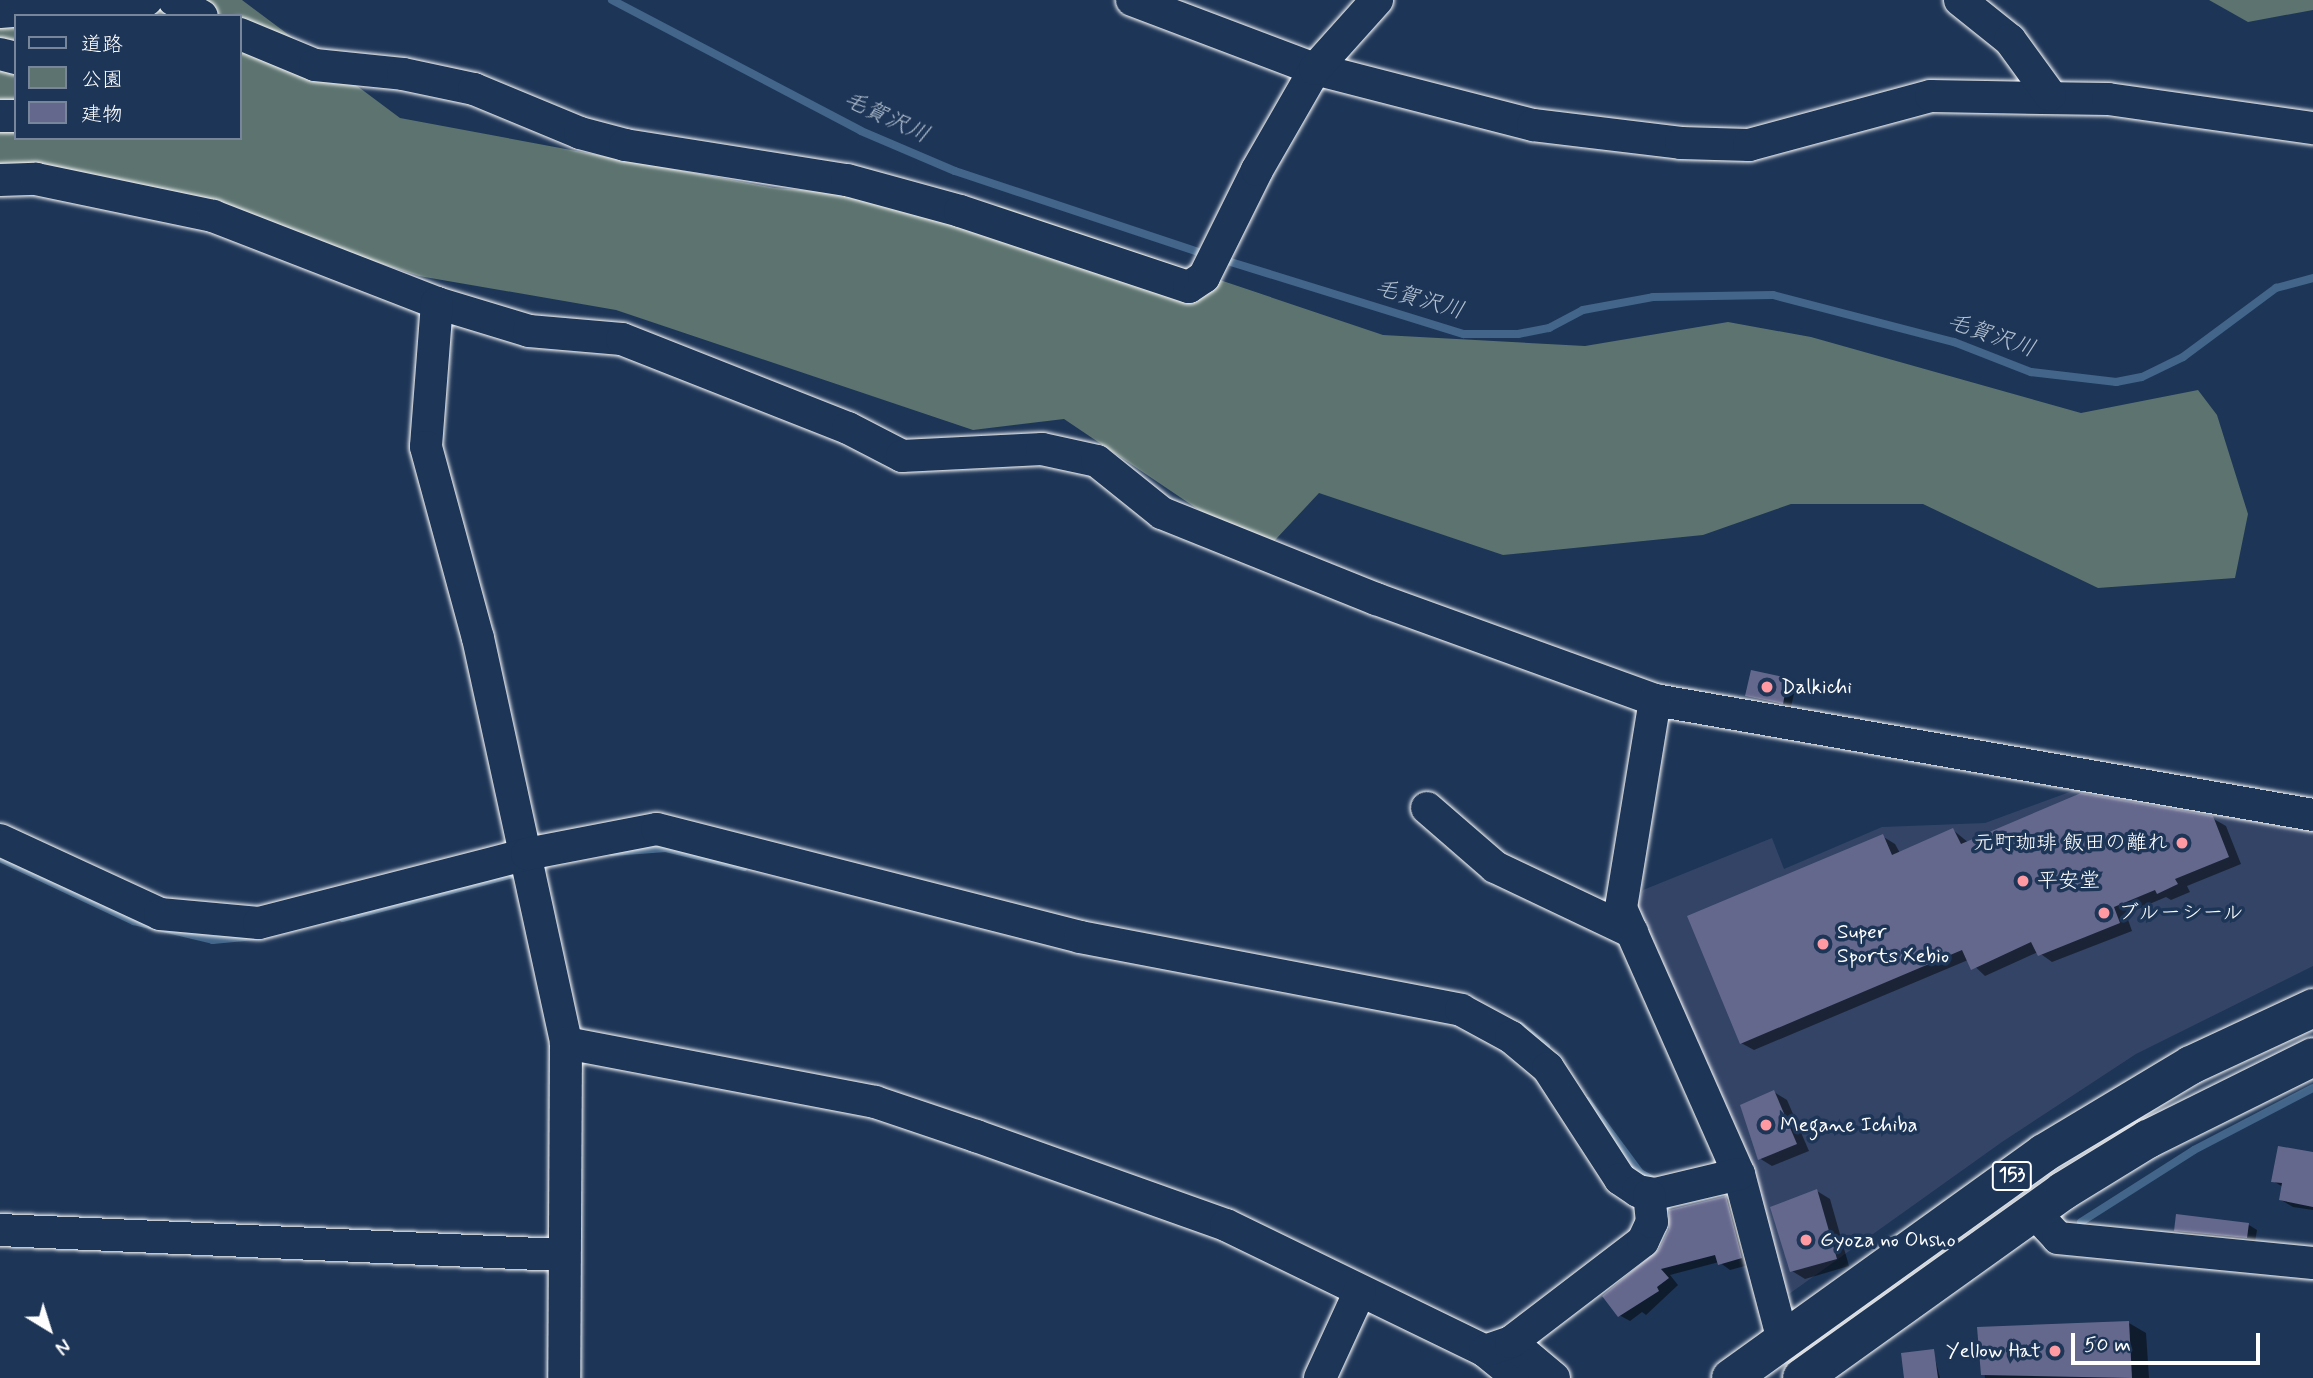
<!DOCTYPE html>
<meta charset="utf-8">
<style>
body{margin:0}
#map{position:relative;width:2313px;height:1378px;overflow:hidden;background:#1d3557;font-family:Mynerve,"Klee One",sans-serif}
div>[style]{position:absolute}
.built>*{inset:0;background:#334467}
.green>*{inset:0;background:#5c736f}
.shadow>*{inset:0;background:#0007}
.stream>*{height:8px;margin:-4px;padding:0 4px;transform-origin:4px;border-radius:4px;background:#426589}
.building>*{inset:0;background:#65688d}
.roads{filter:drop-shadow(0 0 2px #fff) drop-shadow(0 0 2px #fff)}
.minor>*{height:32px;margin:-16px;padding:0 16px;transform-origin:16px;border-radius:16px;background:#1d3557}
.highway>*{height:38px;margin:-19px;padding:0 19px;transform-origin:19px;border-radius:19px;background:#1d3557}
.dots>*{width:19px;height:19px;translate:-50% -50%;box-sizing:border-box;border:4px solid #1d3557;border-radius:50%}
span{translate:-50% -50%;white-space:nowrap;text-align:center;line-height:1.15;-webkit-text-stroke:7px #1d3557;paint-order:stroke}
.shield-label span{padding:2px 5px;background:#1d3557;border:2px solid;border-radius:5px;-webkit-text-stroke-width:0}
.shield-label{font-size:19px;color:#fff;font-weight:700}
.poi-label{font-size:21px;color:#fff}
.left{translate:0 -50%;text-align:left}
.right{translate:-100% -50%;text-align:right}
.water-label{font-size:23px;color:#b3c1d0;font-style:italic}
.legend{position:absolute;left:14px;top:14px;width:228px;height:126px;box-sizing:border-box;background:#1d3557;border:2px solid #77869a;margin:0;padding:9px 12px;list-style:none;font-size:21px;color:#fff}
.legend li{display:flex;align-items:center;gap:14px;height:35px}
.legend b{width:35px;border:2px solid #77869a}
.north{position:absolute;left:14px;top:1294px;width:70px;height:70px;-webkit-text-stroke:5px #1d3557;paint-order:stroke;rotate:142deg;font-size:19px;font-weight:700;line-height:28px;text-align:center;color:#fff}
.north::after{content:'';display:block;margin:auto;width:24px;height:32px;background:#fff;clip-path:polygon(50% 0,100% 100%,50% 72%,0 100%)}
.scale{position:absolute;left:2071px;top:1333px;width:189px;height:32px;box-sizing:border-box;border:4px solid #fff;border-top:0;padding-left:9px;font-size:21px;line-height:24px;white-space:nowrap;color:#fff;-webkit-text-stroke:5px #1d3557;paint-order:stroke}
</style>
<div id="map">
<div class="built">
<i style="clip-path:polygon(2086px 786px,2313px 827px,2313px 966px,2136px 1054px,2002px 1142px,1789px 1294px,1781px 1289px,1633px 911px,1643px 890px,1772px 838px,1784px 869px,1882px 827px,1985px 823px)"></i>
</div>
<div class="green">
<i style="clip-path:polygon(evenodd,0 0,242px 0,400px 118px,775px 188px,1000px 206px,1383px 335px,1585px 346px,1728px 322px,1811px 337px,2081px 413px,2198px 390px,2217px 415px,2248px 514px,2235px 578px,2098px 588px,1923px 504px,1791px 504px,1703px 535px,1503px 555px,1319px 493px,1263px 553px,1064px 419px,973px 430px,616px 310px,419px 276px,147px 187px,0 169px,0 0,16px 16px,240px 16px,240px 138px,16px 138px,16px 16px)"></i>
<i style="clip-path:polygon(2209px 0,2313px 0,2313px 10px,2248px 22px)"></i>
</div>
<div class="shadow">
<i style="clip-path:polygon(1752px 672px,1796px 685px,1791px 707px,1747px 696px)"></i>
<i style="clip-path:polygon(2212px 818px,2226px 826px,2241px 864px,2187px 886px,2190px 892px,2171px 900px,2166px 897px,2126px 914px,2132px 931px,2052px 962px,2038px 952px,1985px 976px,1968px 960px,1754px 1050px,1741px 1043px,1882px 836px,1895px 844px,1900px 853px,1953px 830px,1969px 843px)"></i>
<i style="clip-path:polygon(1774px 1092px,1787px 1100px,1809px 1151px,1772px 1166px,1759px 1158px)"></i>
<i style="clip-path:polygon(2313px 1154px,2313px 1210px,2293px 1207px,2281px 1200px,2283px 1187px,2273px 1181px)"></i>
<i style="clip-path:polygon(1817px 1191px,1830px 1199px,1849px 1266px,1805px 1279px,1792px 1271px)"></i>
<i style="clip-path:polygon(1726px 1198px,1736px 1204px,1752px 1264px,1730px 1270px,1719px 1262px,1670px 1275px,1678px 1285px,1646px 1315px,1642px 1312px,1630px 1321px,1619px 1315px,1604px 1296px)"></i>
<i style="clip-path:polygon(2249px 1225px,2257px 1230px,2255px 1242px,2184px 1235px,2175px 1230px)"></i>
<i style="clip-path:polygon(2129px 1323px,2146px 1333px,2149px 1378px,1985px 1378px,1979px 1329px)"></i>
<i style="clip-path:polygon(1933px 1351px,1940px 1378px,1906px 1378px)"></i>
</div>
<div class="stream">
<i style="left:612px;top:0;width:281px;rotate:27.7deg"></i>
<i style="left:861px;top:131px;width:102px;rotate:23.1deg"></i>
<i style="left:955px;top:171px;width:267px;rotate:18.4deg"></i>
<i style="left:1221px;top:259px;width:254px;rotate:17.2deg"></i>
<i style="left:1464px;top:334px;width:54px"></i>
<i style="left:1518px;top:334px;width:32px;rotate:-11deg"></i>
<i style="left:1549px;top:328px;width:38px;rotate:-28deg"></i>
<i style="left:1583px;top:310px;width:71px;rotate:-10.5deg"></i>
<i style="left:1653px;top:297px;width:120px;rotate:-1deg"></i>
<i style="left:1773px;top:295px;width:187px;rotate:14.6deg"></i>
<i style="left:1954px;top:342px;width:83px;rotate:21.3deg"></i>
<i style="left:2031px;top:372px;width:86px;rotate:6.7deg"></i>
<i style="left:2116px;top:382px;width:26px;rotate:-11deg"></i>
<i style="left:2142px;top:377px;width:46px;rotate:-26deg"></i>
<i style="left:2183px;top:357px;width:116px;rotate:-36.6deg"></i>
<i style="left:2276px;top:288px;width:38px;rotate:-15deg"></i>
<i style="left:612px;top:852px;width:54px;rotate:-4.2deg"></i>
<i style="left:666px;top:848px;width:80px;rotate:13.7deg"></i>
<i style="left:0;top:858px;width:148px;rotate:25.2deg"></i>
<i style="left:134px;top:921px;width:81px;rotate:13.5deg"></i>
<i style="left:213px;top:940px;width:42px;rotate:-5.4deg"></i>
<i style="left:343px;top:918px;width:176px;rotate:-14.5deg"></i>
<i style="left:1520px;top:1026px;width:33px;rotate:38deg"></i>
<i style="left:1587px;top:1101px;width:89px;rotate:53.6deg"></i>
<i style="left:1640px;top:1173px;width:13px;rotate:29deg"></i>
<i style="left:2081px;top:1222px;width:134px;rotate:-32.5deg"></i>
<i style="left:2194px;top:1150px;width:134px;rotate:-27.5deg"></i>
</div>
<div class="building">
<i style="clip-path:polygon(1751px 670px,1788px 678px,1783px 704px,1745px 696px)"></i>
<i style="clip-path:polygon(2081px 793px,2213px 816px,2229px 857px,2175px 879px,2178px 884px,2157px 894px,2155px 890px,2114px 907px,2120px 923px,2038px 956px,2031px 942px,1971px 970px,1962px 950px,1740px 1044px,1687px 916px,1883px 834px,1892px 855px,1953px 828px,1961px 844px)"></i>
<i style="clip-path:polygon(1774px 1090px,1797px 1144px,1758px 1160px,1740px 1105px)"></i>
<i style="clip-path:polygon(2278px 1146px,2313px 1152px,2313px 1207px,2279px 1200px,2282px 1183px,2271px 1182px)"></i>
<i style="clip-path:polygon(1817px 1189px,1837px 1259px,1790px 1272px,1770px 1207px)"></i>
<i style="clip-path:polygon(1726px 1196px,1742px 1258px,1718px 1265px,1715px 1255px,1661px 1269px,1669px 1278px,1657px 1287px,1659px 1291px,1618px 1317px,1602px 1296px,1659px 1249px,1669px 1229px,1669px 1210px)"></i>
<i style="clip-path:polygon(2176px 1214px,2249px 1223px,2247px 1238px,2174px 1231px)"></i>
<i style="clip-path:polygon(2129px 1321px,2132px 1378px,1981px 1375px,1977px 1327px)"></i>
<i style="clip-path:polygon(1934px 1349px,1938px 1378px,1904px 1378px,1901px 1353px)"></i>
</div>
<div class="roads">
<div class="minor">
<i style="left:174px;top:0;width:32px;rotate:30deg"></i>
<i style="left:1132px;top:0;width:196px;rotate:20.7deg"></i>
<i style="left:1315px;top:69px;width:225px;rotate:14.4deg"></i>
<i style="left:1533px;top:125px;width:149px;rotate:6.9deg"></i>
<i style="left:1681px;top:143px;width:68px;rotate:1.7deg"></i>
<i style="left:1749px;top:145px;width:188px;rotate:-15.1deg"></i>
<i style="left:1931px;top:96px;width:177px;rotate:1deg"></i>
<i style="left:2108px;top:99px;width:207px;rotate:8.1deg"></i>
<i style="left:1960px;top:0;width:64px;rotate:38.7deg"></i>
<i style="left:2010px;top:40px;width:68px;rotate:54deg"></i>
<i style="left:0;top:12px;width:147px;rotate:-4.7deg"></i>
<i style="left:240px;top:34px;width:81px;rotate:22.5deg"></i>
<i style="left:315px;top:65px;width:88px;rotate:5.8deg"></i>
<i style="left:403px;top:74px;width:73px;rotate:11.9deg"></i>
<i style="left:474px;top:89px;width:115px;rotate:22.5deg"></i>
<i style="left:580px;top:133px;width:47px;rotate:14.9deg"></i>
<i style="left:625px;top:145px;width:225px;rotate:9deg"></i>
<i style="left:847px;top:180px;width:117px;rotate:15.3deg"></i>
<i style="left:960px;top:211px;width:241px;rotate:18.4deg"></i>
<i style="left:1189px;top:287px;width:18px;rotate:-34deg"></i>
<i style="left:1204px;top:277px;width:119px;rotate:-63.6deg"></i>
<i style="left:1257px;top:170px;width:116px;rotate:-60.1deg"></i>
<i style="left:1315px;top:69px;width:93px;rotate:-48.1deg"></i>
<i style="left:0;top:54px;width:16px;rotate:14deg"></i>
<i style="left:0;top:116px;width:16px"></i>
<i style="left:0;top:180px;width:36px;rotate:-2deg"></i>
<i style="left:36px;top:179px;width:181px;rotate:11.8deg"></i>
<i style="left:213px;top:216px;width:240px;rotate:21.2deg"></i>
<i style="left:437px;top:303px;width:96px;rotate:16.9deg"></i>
<i style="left:529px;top:331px;width:93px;rotate:4.9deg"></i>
<i style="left:622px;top:339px;width:243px;rotate:21.5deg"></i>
<i style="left:848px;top:428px;width:61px;rotate:27.4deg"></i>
<i style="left:902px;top:456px;width:140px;rotate:-2.9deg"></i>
<i style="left:1042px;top:449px;width:56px;rotate:12.3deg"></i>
<i style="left:1097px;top:461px;width:83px;rotate:38.7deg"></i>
<i style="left:1162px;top:513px;width:231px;rotate:21.9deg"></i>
<i style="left:1376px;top:599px;width:297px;rotate:19.9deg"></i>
<i style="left:1655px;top:700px;width:668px;rotate:9.91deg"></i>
<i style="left:437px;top:303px;width:144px;rotate:94.4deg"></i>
<i style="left:426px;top:447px;width:198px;rotate:74.8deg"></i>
<i style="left:478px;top:638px;width:414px;rotate:77.7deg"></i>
<i style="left:566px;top:1043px;width:335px;rotate:90.3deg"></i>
<i style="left:1655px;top:700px;width:211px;rotate:99.3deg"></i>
<i style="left:1621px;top:908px;width:291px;rotate:66.1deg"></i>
<i style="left:1739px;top:1174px;width:173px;rotate:75.2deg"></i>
<i style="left:1427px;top:808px;width:90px;rotate:40.9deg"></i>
<i style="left:1495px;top:867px;width:152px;rotate:25.4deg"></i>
<i style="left:0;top:840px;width:176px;rotate:24.8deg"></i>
<i style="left:160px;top:914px;width:99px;rotate:5.2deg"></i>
<i style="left:259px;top:923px;width:277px;rotate:-14.4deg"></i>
<i style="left:527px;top:854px;width:132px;rotate:-10.9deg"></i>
<i style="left:657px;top:829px;width:437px;rotate:14.3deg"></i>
<i style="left:1080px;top:937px;width:388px;rotate:10.8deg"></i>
<i style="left:1461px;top:1010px;width:57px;rotate:28.4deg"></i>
<i style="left:1511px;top:1037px;width:48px;rotate:40deg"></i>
<i style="left:1548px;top:1068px;width:132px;rotate:57deg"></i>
<i style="left:1620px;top:1179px;width:22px;rotate:34deg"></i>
<i style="left:1638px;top:1191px;width:17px;rotate:10deg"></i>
<i style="left:1655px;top:1194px;width:86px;rotate:-13.4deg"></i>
<i style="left:566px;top:1043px;width:315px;rotate:10.8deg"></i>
<i style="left:875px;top:1102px;width:107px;rotate:18.6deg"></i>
<i style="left:976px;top:1136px;width:265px;rotate:19.6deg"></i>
<i style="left:1226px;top:1225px;width:288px;rotate:25.9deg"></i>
<i style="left:1485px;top:1351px;width:43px;rotate:39.3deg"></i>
<i style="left:2034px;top:1212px;width:35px;rotate:47deg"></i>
<i style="left:2058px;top:1238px;width:256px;rotate:5.6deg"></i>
<i style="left:0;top:1230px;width:563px;rotate:2.55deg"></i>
<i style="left:1511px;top:1342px;width:56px;rotate:39.9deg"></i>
<i style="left:1485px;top:1351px;width:28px;rotate:-19deg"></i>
<i style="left:1511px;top:1342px;width:166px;rotate:-37.4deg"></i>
<i style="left:1643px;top:1241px;width:21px;rotate:-65deg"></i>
<i style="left:1652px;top:1222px;width:27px;rotate:-96deg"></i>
<i style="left:1320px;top:1378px;width:96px;rotate:-65.3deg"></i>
</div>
<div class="highway">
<i style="left:1731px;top:1378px;width:385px;rotate:-35.7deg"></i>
<i style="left:2044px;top:1153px;width:171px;rotate:-30.9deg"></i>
<i style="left:2191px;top:1065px;width:135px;rotate:-25deg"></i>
<i style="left:1802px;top:1378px;width:321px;rotate:-35.6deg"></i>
<i style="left:2063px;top:1191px;width:100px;rotate:-31.5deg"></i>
<i style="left:2148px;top:1139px;width:184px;rotate:-26.4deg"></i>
</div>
</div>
<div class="dots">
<i style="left:1767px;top:687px;background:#ff9aa2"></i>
<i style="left:2182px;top:843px;background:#ff9aa2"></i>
<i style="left:2023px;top:881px;background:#ff9aa2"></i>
<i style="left:2104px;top:913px;background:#ff9aa2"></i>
<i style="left:1823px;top:944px;background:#ff9aa2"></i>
<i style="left:1766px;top:1125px;background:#ff9aa2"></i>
<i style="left:1806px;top:1240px;background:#ff9aa2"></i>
<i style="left:2055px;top:1351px;background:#ff9aa2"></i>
</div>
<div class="shield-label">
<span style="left:2012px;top:1176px">153</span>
</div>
<div class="poi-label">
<span class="left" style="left:1781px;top:687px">Dalkichi</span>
<span class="right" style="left:2168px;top:843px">元町珈琲 飯田の離れ</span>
<span class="left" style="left:2037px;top:881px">平安堂</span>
<span class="left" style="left:2118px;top:913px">ブルーシール</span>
<span class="left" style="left:1837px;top:944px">Super<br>Sports Xebio</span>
<span class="left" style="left:1780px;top:1125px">Megane Ichiba</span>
<span class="left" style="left:1820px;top:1240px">Gyoza no Ohsho</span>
<span class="right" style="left:2041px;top:1351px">Yellow Hat</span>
</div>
<div class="water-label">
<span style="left:886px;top:118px;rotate:25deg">毛賀沢川</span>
<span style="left:1419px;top:300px;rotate:16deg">毛賀沢川</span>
<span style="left:1991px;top:336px;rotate:19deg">毛賀沢川</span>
</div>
<ul class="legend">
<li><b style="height:9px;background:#1d3557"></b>道路</li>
<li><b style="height:19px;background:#5c736f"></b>公園</li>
<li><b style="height:19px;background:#65688d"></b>建物</li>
</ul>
<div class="north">N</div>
<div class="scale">50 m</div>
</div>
